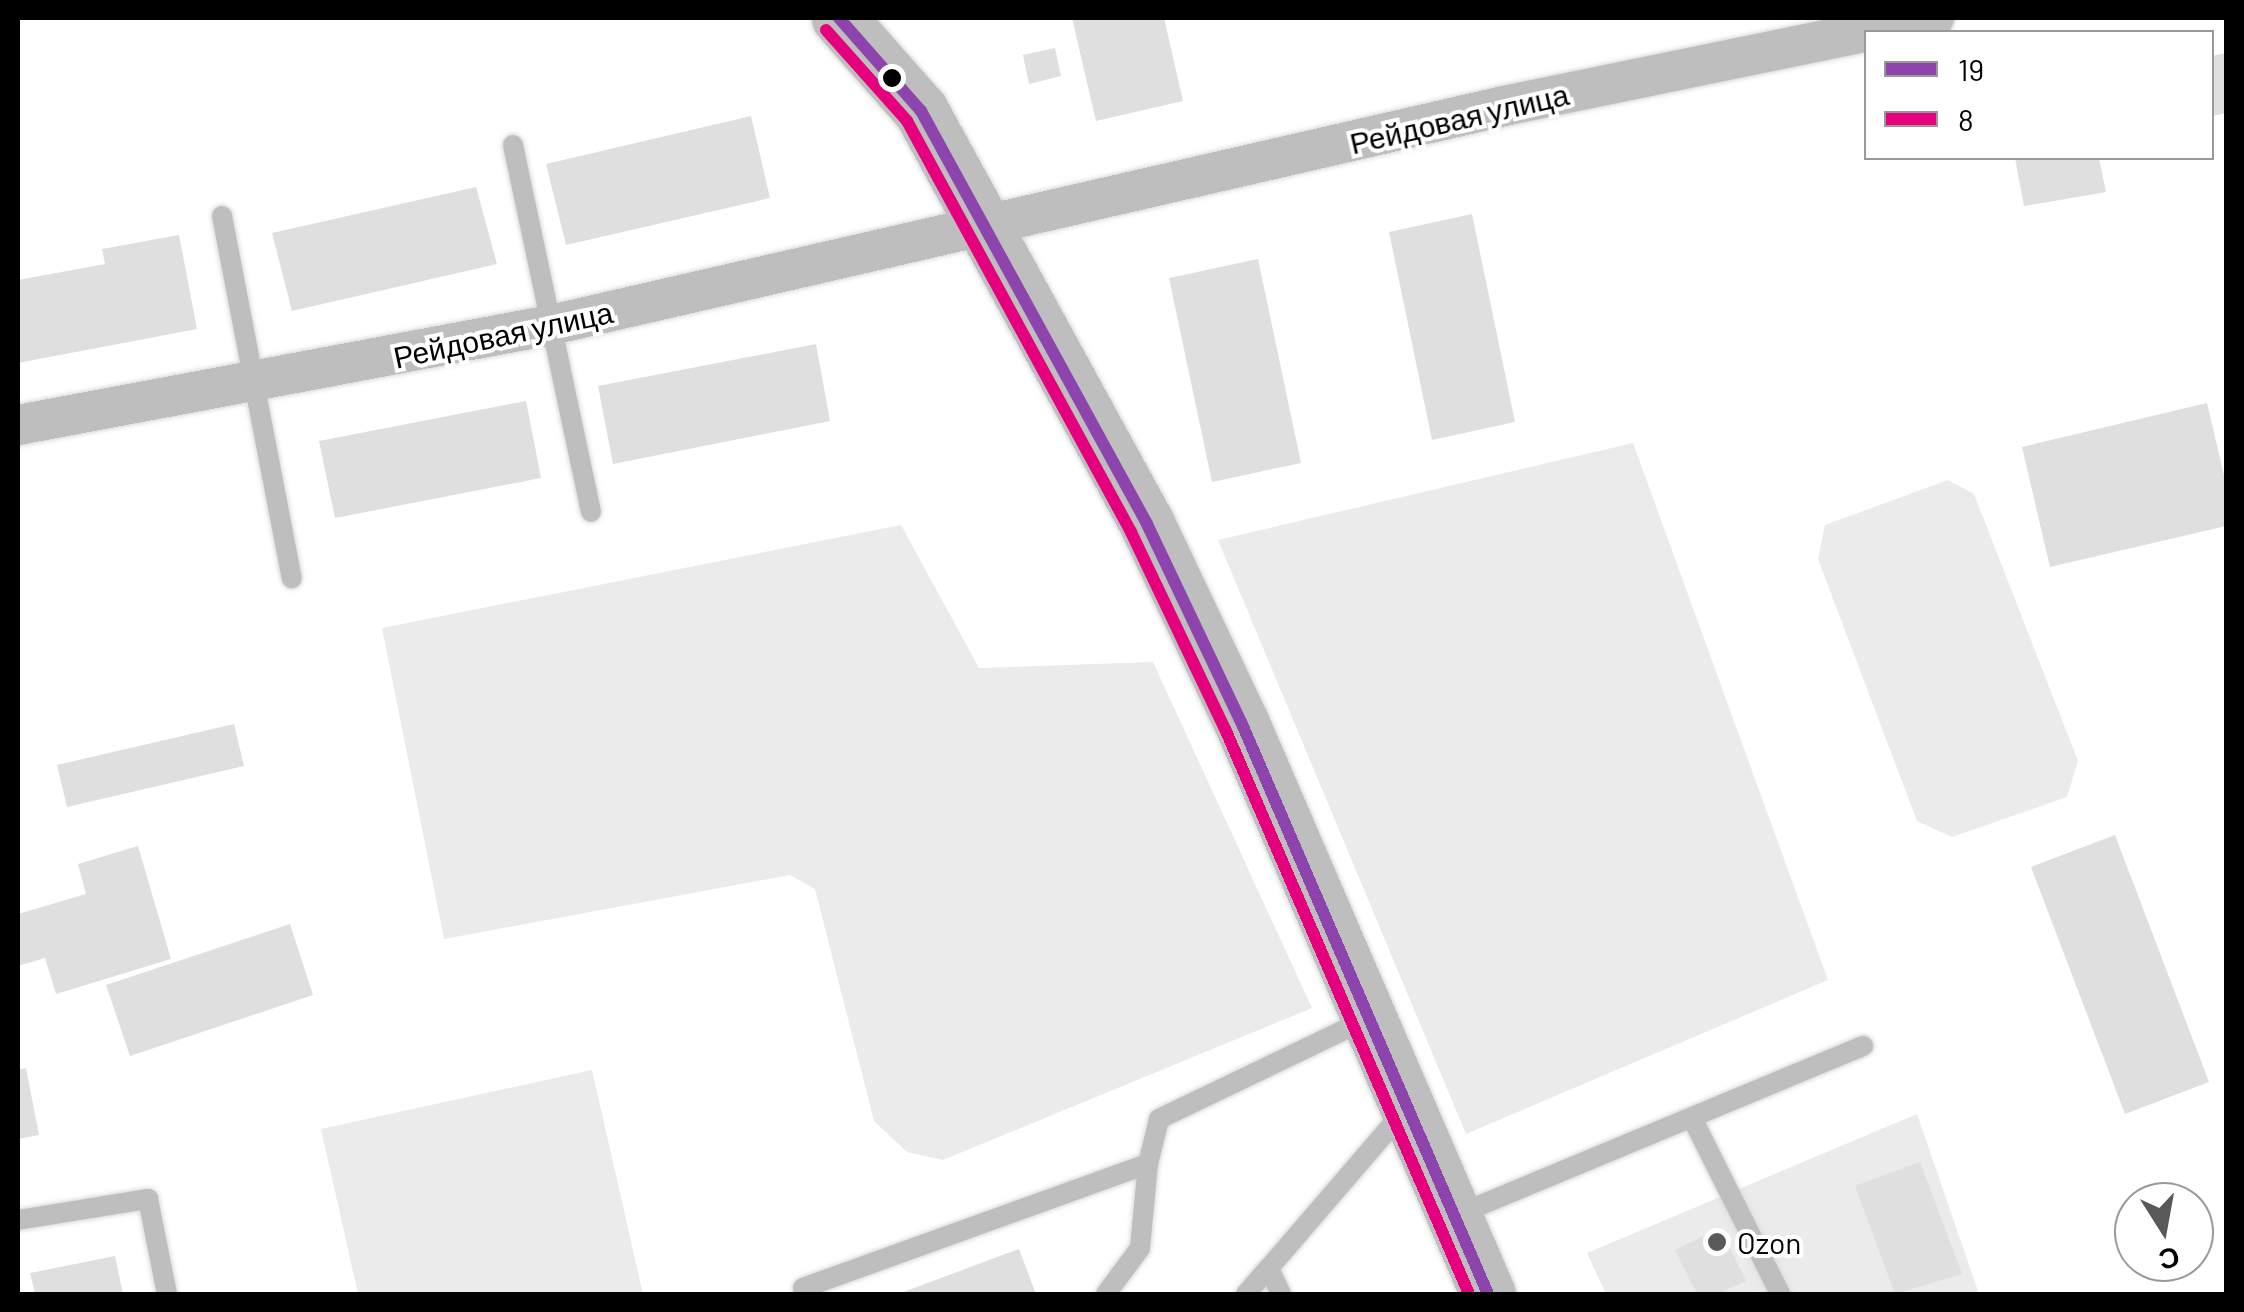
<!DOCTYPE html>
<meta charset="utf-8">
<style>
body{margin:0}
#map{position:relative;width:2244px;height:1312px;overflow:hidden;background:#fff;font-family:Barlow,sans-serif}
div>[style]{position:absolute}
.green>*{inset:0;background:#ebebeb}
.building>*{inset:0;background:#dfdfdf}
.roads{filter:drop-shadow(0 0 2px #dbdbdb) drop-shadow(0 0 2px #dbdbdb)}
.lane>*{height:20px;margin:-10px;padding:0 10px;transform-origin:10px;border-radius:10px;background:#bebebe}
.street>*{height:40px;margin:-20px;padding:0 20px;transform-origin:20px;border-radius:20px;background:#bebebe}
.primary>*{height:55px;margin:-27.5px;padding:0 27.5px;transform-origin:27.5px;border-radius:27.5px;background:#bebebe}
.bus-1>*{height:12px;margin:-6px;padding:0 6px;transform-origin:6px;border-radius:6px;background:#8e44ad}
.bus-2>*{height:12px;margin:-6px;padding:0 6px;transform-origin:6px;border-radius:6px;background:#e5007d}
.dots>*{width:28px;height:28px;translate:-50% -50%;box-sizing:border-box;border:5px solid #fff;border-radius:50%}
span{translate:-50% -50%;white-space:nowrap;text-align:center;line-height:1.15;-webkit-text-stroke:8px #fff;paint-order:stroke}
.street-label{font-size:30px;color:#000}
.poi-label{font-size:30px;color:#000}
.left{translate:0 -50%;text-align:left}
.frame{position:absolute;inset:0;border:20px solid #000;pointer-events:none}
.legend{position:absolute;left:1864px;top:30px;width:350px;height:130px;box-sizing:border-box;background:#fff;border:2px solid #999;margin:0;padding:12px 18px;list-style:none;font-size:30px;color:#000}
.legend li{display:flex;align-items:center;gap:20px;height:50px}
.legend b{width:50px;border:2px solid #999}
.north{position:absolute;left:2114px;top:1182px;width:100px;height:100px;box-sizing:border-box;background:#fff;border:2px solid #999;border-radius:50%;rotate:169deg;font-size:28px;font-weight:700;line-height:40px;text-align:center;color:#000}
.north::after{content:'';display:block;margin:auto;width:35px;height:45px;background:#595959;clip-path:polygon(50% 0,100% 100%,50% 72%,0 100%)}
</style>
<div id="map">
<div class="green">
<i style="clip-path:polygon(1633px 443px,1828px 980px,1466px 1134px,1218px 540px)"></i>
<i style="clip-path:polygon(1948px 480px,1974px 494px,2078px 761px,2067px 797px,1952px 837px,1917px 821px,1818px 559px,1825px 525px)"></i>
<i style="clip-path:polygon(901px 525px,979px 668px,1153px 662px,1312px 1008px,943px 1160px,907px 1152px,874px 1121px,815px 889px,790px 875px,444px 939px,382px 628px)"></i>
<i style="clip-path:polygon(592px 1070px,643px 1294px,358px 1294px,321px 1129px)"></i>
<i style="clip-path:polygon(1917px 1114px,1979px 1294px,1606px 1294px,1587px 1253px)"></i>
</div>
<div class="building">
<i style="clip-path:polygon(1072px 18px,1164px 18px,1183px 101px,1096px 121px)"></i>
<i style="clip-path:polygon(1055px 48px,1061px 76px,1029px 84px,1023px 55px)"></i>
<i style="clip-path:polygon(2226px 53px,2226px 113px,2212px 116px,2212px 56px)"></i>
<i style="clip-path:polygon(751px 116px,770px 198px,566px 245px,546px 164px)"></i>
<i style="clip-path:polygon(2015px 158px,2099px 158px,2106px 192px,2024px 206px)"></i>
<i style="clip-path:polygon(476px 187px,497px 264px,292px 311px,272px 233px)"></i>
<i style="clip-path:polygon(1472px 214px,1515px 422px,1432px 440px,1389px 232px)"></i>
<i style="clip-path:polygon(179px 235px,197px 329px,18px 363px,18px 280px,105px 264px,102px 249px)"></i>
<i style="clip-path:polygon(1258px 259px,1301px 463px,1212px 482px,1169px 278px)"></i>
<i style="clip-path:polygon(816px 344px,830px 421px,613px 464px,598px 386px)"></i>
<i style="clip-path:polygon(526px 401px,541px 478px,335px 518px,319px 441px)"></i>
<i style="clip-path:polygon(2207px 403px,2226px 484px,2226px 526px,2050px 567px,2022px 447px)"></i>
<i style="clip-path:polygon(234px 724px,244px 766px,67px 807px,57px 765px)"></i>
<i style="clip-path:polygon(2115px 835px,2209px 1082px,2125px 1114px,2031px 867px)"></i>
<i style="clip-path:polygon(138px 846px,171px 959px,56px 994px,45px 958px,18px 966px,18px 914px,86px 894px,78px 864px)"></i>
<i style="clip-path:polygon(290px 924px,313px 995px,130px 1056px,106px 985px)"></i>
<i style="clip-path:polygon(26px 1068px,39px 1135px,18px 1139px,18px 1070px)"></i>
<i style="clip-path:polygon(1920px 1162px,1962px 1274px,1895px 1294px,1855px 1186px)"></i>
<i style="clip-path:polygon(1720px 1228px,1746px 1281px,1717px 1294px,1697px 1294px,1675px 1250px)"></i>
<i style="clip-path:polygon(1019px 1249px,1036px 1294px,898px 1294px)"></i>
<i style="clip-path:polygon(115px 1256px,123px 1294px,35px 1294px,30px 1273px)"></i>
</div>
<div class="roads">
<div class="lane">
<i style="left:513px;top:145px;width:375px;rotate:78deg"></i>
<i style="left:222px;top:216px;width:369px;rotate:79.1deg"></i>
<i style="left:1692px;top:1118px;width:197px;rotate:63.4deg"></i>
<i style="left:1457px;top:1215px;width:440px;rotate:-22.6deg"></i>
<i style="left:18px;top:1220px;width:132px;rotate:-9.2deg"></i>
<i style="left:148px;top:1199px;width:97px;rotate:78.7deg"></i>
<i style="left:803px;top:1288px;width:367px;rotate:-19.8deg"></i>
<i style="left:1148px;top:1164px;width:46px;rotate:-76.3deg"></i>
<i style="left:1159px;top:1119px;width:229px;rotate:-25.7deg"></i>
<i style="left:1106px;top:1294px;width:57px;rotate:-53.5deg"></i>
<i style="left:1140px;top:1248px;width:84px;rotate:-84.6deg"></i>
<i style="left:1246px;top:1294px;width:35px;rotate:-49deg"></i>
<i style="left:1281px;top:1294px;width:29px;rotate:-115deg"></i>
<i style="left:1269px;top:1268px;width:206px;rotate:-49.3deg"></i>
</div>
<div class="street">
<i style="left:18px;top:425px;width:542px;rotate:-10.63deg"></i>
<i style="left:551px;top:325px;width:978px;rotate:-12.94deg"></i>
<i style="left:1504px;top:106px;width:439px;rotate:-11.6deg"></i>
</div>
<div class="primary">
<i style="left:839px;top:18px;width:124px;rotate:48.6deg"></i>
<i style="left:921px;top:111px;width:471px;rotate:61.3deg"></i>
<i style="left:1147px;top:524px;width:221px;rotate:64.6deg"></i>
<i style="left:1242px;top:724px;width:621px;rotate:66.66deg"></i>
</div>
</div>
<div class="bus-1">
<i style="left:839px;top:18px;width:124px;rotate:48.6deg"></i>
<i style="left:921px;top:111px;width:471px;rotate:61.3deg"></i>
<i style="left:1147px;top:524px;width:221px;rotate:64.6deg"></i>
<i style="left:1242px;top:724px;width:621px;rotate:66.66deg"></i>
</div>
<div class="bus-2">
<i style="left:826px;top:30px;width:122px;rotate:48.3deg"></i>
<i style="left:907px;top:121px;width:468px;rotate:61.4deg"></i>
<i style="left:1131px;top:532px;width:221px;rotate:64.5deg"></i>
<i style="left:1226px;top:731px;width:613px;rotate:66.65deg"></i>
</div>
<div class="dots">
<i style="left:892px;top:78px;background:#000"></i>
<i style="left:1717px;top:1242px;background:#595959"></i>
</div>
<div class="street-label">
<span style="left:1459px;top:118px;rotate:-13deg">Рейдовая улица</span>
<span style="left:503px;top:334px;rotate:-12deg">Рейдовая улица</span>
</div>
<div class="poi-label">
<span class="left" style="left:1737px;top:1242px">Ozon</span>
</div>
<div class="frame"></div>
<ul class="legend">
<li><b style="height:12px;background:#8e44ad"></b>19</li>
<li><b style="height:12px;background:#e5007d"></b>8</li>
</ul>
<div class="north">С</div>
</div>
